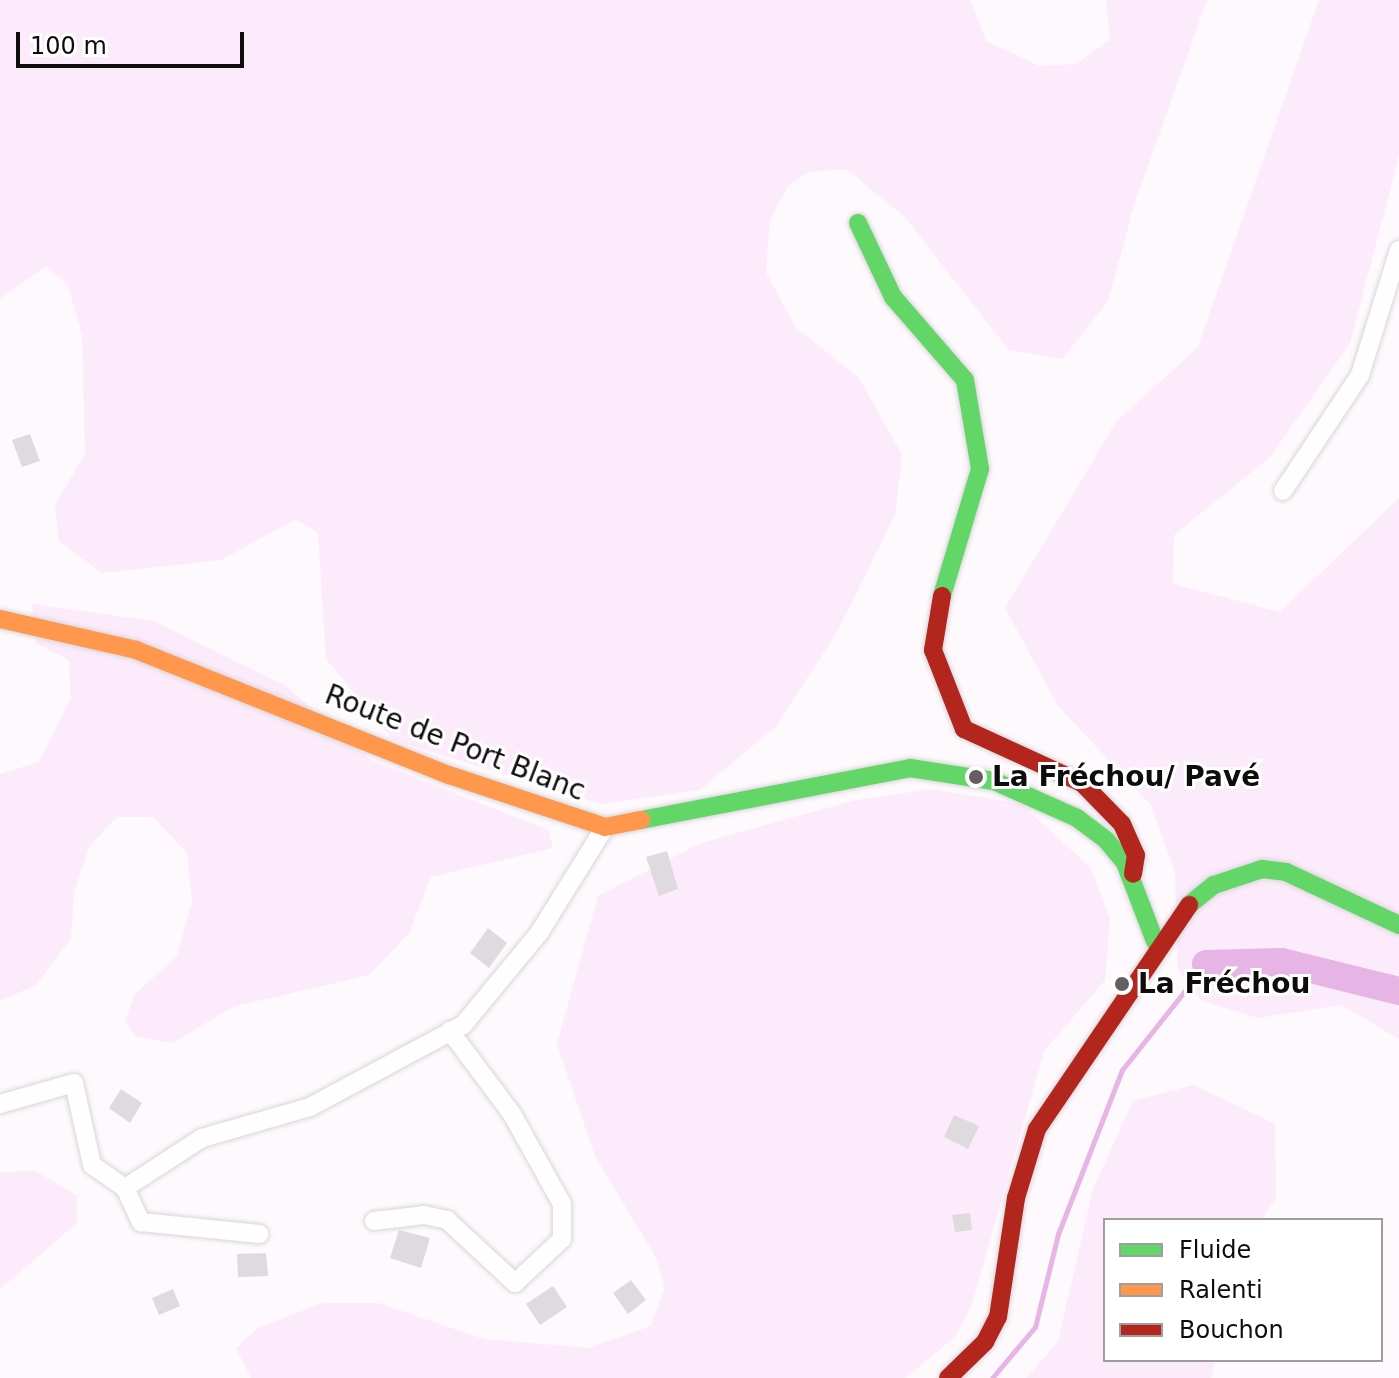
<!DOCTYPE html>
<meta charset="utf-8">
<style>
body{margin:0}
#map{position:relative;width:1399px;height:1378px;overflow:hidden;background:#fdf9fd;font-family:"DejaVu Sans",sans-serif}
div>[style]{position:absolute}
.green>*{inset:0;background:#fcebfb}
.stream>*{height:5px;margin:-2.5px;padding:0 2.5px;transform-origin:2.5px;border-radius:2.5px;background:#e7b5e5}
.river>*{height:28px;margin:-14px;padding:0 14px;transform-origin:14px;border-radius:14px;background:#e7b5e5}
.building>*{inset:0;background:#dedade}
.roads{filter:drop-shadow(0 0 2px #d9d5d9) drop-shadow(0 0 2px #d9d5d9)}
.street>*{height:18px;margin:-9px;padding:0 9px;transform-origin:9px;border-radius:9px;background:#fffeff}
.fast>*{height:18px;margin:-9px;padding:0 9px;transform-origin:9px;border-radius:9px;background:#63d668}
.slow>*{height:18px;margin:-9px;padding:0 9px;transform-origin:9px;border-radius:9px;background:#ff974d}
.jam>*{height:18px;margin:-9px;padding:0 9px;transform-origin:9px;border-radius:9px;background:#b3261e}
.dots>*{width:22px;height:22px;translate:-50% -50%;box-sizing:border-box;border:4px solid #fff;border-radius:50%}
span{translate:-50% -50%;white-space:nowrap;text-align:center;line-height:1.15;-webkit-text-stroke:6px #fff;paint-order:stroke}
.street-label{font-size:28px;color:#0f0c0e}
.poi-label{font-size:28px;color:#0f0c0e;font-weight:700}
.left{translate:0 -50%;text-align:left}
.legend{position:absolute;left:1103px;top:1218px;width:280px;height:144px;box-sizing:border-box;background:#fff;border:2px solid #9f9e9f;margin:0;padding:10px 14px;list-style:none;font-size:24px;color:#0f0c0e}
.legend li{display:flex;align-items:center;gap:16px;height:40px}
.legend b{width:40px;border:2px solid #9f9e9f}
.scale{position:absolute;left:16px;top:32px;width:228px;height:36px;box-sizing:border-box;border:4px solid #0f0c0e;border-top:0;padding-left:10px;font-size:24px;line-height:28px;white-space:nowrap;color:#0f0c0e;-webkit-text-stroke:6px #fff;paint-order:stroke}
</style>
<div id="map">
<div class="green">
<i style="clip-path:polygon(0 0,970px 0,986px 41px,1039px 66px,1076px 64px,1110px 40px,1106px 0,1207px 0,1135px 202px,1108px 301px,1062px 359px,1009px 350px,904px 216px,846px 169px,808px 172px,788px 186px,770px 220px,766px 272px,795px 327px,859px 378px,902px 455px,895px 515px,837px 632px,776px 726px,700px 790px,601px 804px,393px 740px,326px 659px,318px 533px,296px 519px,221px 560px,102px 573px,59px 541px,55px 505px,85px 454px,82px 335px,68px 285px,46px 266px,0 299px)"></i>
<i style="clip-path:polygon(1319px 0,1399px 0,1399px 156px,1350px 343px,1270px 457px,1174px 535px,1173px 584px,1280px 612px,1399px 498px,1399px 1039px,1341px 1005px,1258px 1018px,1201px 1000px,1178px 970px,1175px 872px,1151px 805px,1059px 707px,1005px 608px,1116px 422px,1198px 347px)"></i>
<i style="clip-path:polygon(32px 604px,154px 621px,286px 686px,371px 760px,548px 830px,553px 848px,431px 877px,409px 933px,369px 975px,232px 1007px,173px 1043px,135px 1036px,125px 1021px,135px 994px,177px 956px,192px 902px,187px 853px,153px 817px,117px 817px,90px 845px,74px 892px,71px 938px,35px 986px,0 1000px,0 774px,39px 762px,71px 698px,69px 660px,36px 643px)"></i>
<i style="clip-path:polygon(933px 789px,1021px 804px,1090px 867px,1110px 919px,1105px 980px,1044px 1051px,971px 1307px,955px 1337px,905px 1378px,251px 1378px,236px 1348px,258px 1328px,323px 1303px,378px 1303px,484px 1339px,588px 1348px,651px 1326px,665px 1288px,657px 1259px,595px 1156px,557px 1044px,598px 896px,701px 843px,856px 800px)"></i>
<i style="clip-path:polygon(1194px 1085px,1275px 1124px,1276px 1199px,1261px 1220px,1105px 1220px,1105px 1360px,1215px 1360px,1211px 1378px,1026px 1378px,1058px 1342px,1093px 1189px,1133px 1101px)"></i>
<i style="clip-path:polygon(36px 1171px,77px 1196px,77px 1223px,0 1289px,0 1172px)"></i>
</div>
<div class="stream">
<i style="left:992px;top:1378px;width:67px;rotate:-49.9deg"></i>
<i style="left:1035px;top:1327px;width:96px;rotate:-76.1deg"></i>
<i style="left:1058px;top:1234px;width:176px;rotate:-68.7deg"></i>
<i style="left:1122px;top:1070px;width:135px;rotate:-51.6deg"></i>
</div>
<div class="river">
<i style="left:1206px;top:964px;width:76px;rotate:-1.5deg"></i>
<i style="left:1282px;top:962px;width:121px;rotate:13.9deg"></i>
</div>
<div class="building">
<i style="clip-path:polygon(30px 434px,40px 461px,22px 467px,12px 440px)"></i>
<i style="clip-path:polygon(667px 851px,678px 889px,659px 896px,646px 857px)"></i>
<i style="clip-path:polygon(488px 928px,507px 943px,489px 968px,470px 953px)"></i>
<i style="clip-path:polygon(121px 1089px,142px 1103px,130px 1123px,109px 1108px)"></i>
<i style="clip-path:polygon(954px 1115px,979px 1126px,968px 1149px,944px 1137px)"></i>
<i style="clip-path:polygon(970px 1213px,972px 1230px,955px 1232px,952px 1215px)"></i>
<i style="clip-path:polygon(399px 1230px,430px 1238px,421px 1268px,390px 1258px)"></i>
<i style="clip-path:polygon(266px 1253px,268px 1276px,238px 1277px,237px 1254px)"></i>
<i style="clip-path:polygon(631px 1280px,646px 1300px,628px 1314px,613px 1293px)"></i>
<i style="clip-path:polygon(553px 1286px,567px 1307px,540px 1325px,526px 1304px)"></i>
<i style="clip-path:polygon(173px 1289px,180px 1306px,159px 1315px,152px 1298px)"></i>
</div>
<div class="roads">
<div class="street">
<i style="left:1283px;top:491px;width:139px;rotate:-56.4deg"></i>
<i style="left:1360px;top:375px;width:131px;rotate:-72.7deg"></i>
<i style="left:0;top:1104px;width:77px;rotate:-15.8deg"></i>
<i style="left:74px;top:1083px;width:84px;rotate:77.6deg"></i>
<i style="left:92px;top:1165px;width:40px;rotate:34.9deg"></i>
<i style="left:125px;top:1188px;width:38px;rotate:65deg"></i>
<i style="left:141px;top:1222px;width:119px;rotate:5.8deg"></i>
<i style="left:125px;top:1188px;width:92px;rotate:-33deg"></i>
<i style="left:202px;top:1138px;width:112px;rotate:-16deg"></i>
<i style="left:310px;top:1107px;width:174px;rotate:-28.2deg"></i>
<i style="left:463px;top:1025px;width:119px;rotate:-50.4deg"></i>
<i style="left:539px;top:933px;width:125px;rotate:-58.1deg"></i>
<i style="left:374px;top:1221px;width:50px;rotate:-6.8deg"></i>
<i style="left:424px;top:1215px;width:24px;rotate:12deg"></i>
<i style="left:447px;top:1220px;width:93px;rotate:42.8deg"></i>
<i style="left:515px;top:1283px;width:64px;rotate:-43.1deg"></i>
<i style="left:562px;top:1239px;width:35px;rotate:-90deg"></i>
<i style="left:562px;top:1204px;width:103px;rotate:-119.1deg"></i>
<i style="left:512px;top:1114px;width:104px;rotate:-126.8deg"></i>
</div>
<div class="fast">
<i style="left:858px;top:223px;width:82px;rotate:64.7deg"></i>
<i style="left:893px;top:297px;width:110px;rotate:49.1deg"></i>
<i style="left:965px;top:380px;width:90px;rotate:80.4deg"></i>
<i style="left:980px;top:469px;width:133px;rotate:106.7deg"></i>
<i style="left:641px;top:820px;width:274px;rotate:-10.9deg"></i>
<i style="left:910px;top:768px;width:85px;rotate:8.8deg"></i>
<i style="left:994px;top:781px;width:91px;rotate:24deg"></i>
<i style="left:1077px;top:818px;width:36px;rotate:37deg"></i>
<i style="left:1106px;top:840px;width:30px;rotate:50deg"></i>
<i style="left:1125px;top:863px;width:84px;rotate:69deg"></i>
<i style="left:1189px;top:905px;width:32px;rotate:-39deg"></i>
<i style="left:1214px;top:885px;width:51px;rotate:-18.4deg"></i>
<i style="left:1262px;top:869px;width:24px;rotate:7deg"></i>
<i style="left:1286px;top:872px;width:125px;rotate:25.1deg"></i>
</div>
<div class="slow">
<i style="left:0;top:619px;width:139px;rotate:12.8deg"></i>
<i style="left:136px;top:650px;width:337px;rotate:21.8deg"></i>
<i style="left:449px;top:775px;width:164px;rotate:18.4deg"></i>
<i style="left:605px;top:827px;width:37px;rotate:-11deg"></i>
</div>
<div class="jam">
<i style="left:942px;top:596px;width:55px;rotate:99.5deg"></i>
<i style="left:933px;top:650px;width:85px;rotate:68.6deg"></i>
<i style="left:964px;top:729px;width:130px;rotate:24.6deg"></i>
<i style="left:1082px;top:783px;width:57px;rotate:45.7deg"></i>
<i style="left:1122px;top:824px;width:34px;rotate:66deg"></i>
<i style="left:1136px;top:855px;width:19px;rotate:99deg"></i>
<i style="left:948px;top:1378px;width:52px;rotate:-44.2deg"></i>
<i style="left:985px;top:1342px;width:28px;rotate:-63deg"></i>
<i style="left:998px;top:1317px;width:120px;rotate:-81.4deg"></i>
<i style="left:1016px;top:1198px;width:72px;rotate:-73.1deg"></i>
<i style="left:1037px;top:1129px;width:271px;rotate:-55.8deg"></i>
</div>
</div>
<div class="dots">
<i style="left:976px;top:777px;background:#625f62"></i>
<i style="left:1122px;top:984px;background:#625f62"></i>
</div>
<div class="street-label">
<span style="left:455px;top:743px;rotate:21deg">Route de Port Blanc</span>
</div>
<div class="poi-label">
<span class="left" style="left:992px;top:777px">La Fréchou/ Pavé</span>
<span class="left" style="left:1138px;top:984px">La Fréchou</span>
</div>
<ul class="legend">
<li><b style="height:10px;background:#63d668"></b>Fluide</li>
<li><b style="height:10px;background:#ff974d"></b>Ralenti</li>
<li><b style="height:10px;background:#b3261e"></b>Bouchon</li>
</ul>
<div class="scale">100 m</div>
</div>
